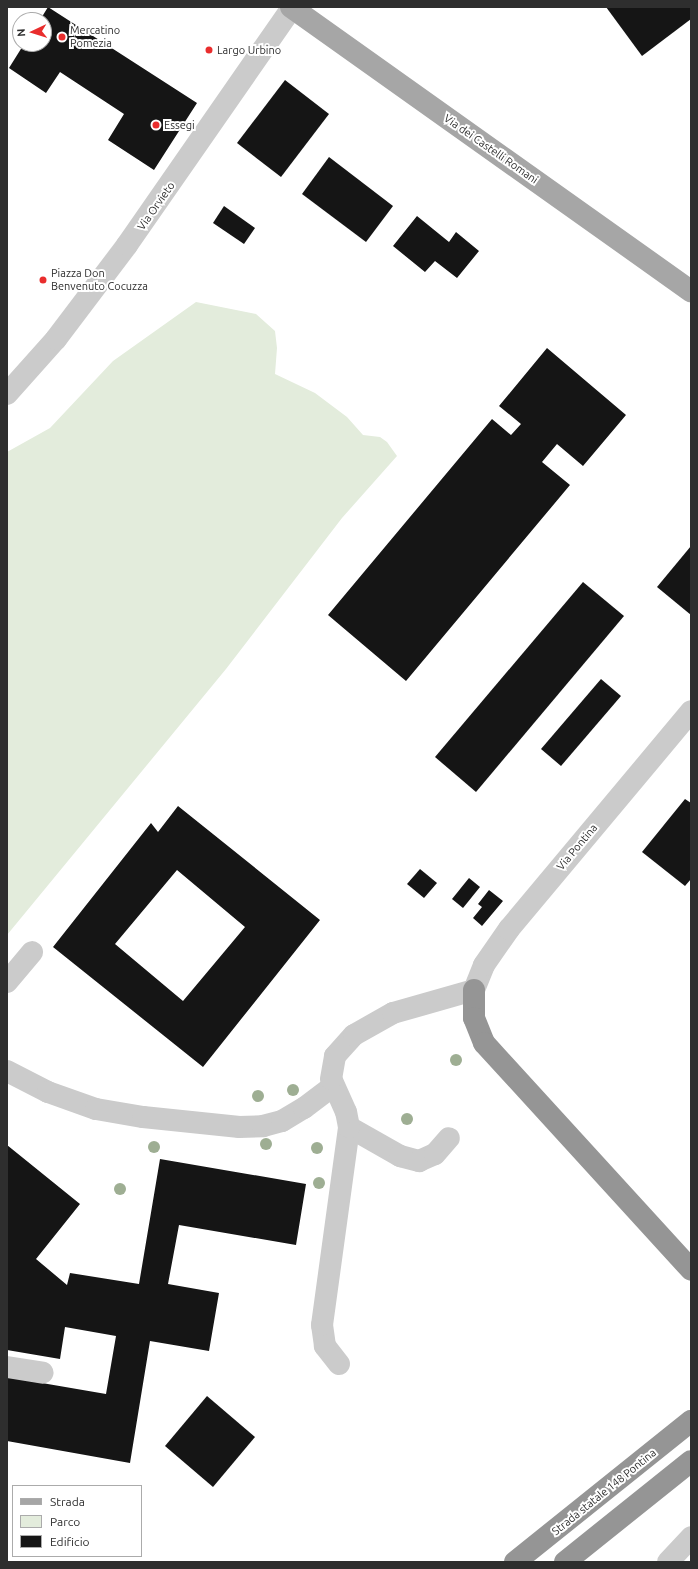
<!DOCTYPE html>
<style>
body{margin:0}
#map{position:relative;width:698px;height:1569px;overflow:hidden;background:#fff;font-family:Ubuntu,sans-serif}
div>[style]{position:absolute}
.green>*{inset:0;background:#e3ecdc}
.building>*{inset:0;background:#151515}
.minor>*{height:22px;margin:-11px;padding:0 11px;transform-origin:11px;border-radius:11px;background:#cbcbcb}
.major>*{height:22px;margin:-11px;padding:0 11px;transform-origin:11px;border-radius:11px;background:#a6a6a6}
.highway>*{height:22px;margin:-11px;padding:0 11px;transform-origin:11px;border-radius:11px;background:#959595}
.trees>*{width:12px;height:12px;margin:-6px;border-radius:50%;background:#9eae93}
.dots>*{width:11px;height:11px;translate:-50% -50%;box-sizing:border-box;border:2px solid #fff;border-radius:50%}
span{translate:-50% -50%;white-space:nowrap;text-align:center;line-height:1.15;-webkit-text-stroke:4px #fff;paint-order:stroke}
.poi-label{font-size:11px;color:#2e2e2e}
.left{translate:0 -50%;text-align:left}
.street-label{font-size:11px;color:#2e2e2e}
.frame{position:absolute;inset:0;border:8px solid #2e2e2e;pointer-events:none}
.legend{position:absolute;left:12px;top:1485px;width:130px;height:72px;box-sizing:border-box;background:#fff;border:1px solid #ababab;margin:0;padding:5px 7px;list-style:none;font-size:12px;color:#2e2e2e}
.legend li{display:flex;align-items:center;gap:8px;height:20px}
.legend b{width:20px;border:1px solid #ababab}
.north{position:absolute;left:12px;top:12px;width:40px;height:40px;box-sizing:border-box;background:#fff;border:1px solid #ababab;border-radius:50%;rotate:266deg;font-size:11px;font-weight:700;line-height:16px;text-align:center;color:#2e2e2e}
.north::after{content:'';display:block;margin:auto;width:14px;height:18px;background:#e92d2d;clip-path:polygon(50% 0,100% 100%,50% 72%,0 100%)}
</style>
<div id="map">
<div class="green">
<i style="clip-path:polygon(196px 302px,256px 314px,275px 331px,277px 348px,275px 374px,315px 393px,347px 417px,363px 435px,380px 437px,387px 442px,397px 456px,342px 518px,226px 669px,7px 935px,7px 452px,50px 428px,113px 361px)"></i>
</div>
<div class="building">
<i style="clip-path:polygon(48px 7px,197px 103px,154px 170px,108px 140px,124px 114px,60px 72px,46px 93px,9px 68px,24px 44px,44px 44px,44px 20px,40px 20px)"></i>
<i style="clip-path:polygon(606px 7px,691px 7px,691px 19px,642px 56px)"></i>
<i style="clip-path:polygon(285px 80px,329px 114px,281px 177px,237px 143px)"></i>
<i style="clip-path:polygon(329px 157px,393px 206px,366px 242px,302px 194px)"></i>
<i style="clip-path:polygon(224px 206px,255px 228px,244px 244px,213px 223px)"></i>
<i style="clip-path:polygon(417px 216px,449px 242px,456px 232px,479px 251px,457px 278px,435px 261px,425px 272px,393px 246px)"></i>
<i style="clip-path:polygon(547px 348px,626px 415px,583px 466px,557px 444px,542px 462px,570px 485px,406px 681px,328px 615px,492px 419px,511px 435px,521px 424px,499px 406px)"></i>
<i style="clip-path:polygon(691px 546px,691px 615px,657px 587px)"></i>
<i style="clip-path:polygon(583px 582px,624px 616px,476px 792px,435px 757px)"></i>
<i style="clip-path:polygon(601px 679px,621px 696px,561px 766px,541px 749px)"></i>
<i style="clip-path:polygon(685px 799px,691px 803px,691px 879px,685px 886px,642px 852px)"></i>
<i style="clip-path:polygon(evenodd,178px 806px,320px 920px,203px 1067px,53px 947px,151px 823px,158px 832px,178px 806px,177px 870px,245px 927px,183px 1001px,115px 944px,177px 870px)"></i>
<i style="clip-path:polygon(420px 869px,437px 883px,424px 898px,407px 884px)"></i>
<i style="clip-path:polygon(469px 878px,480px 887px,463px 908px,452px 899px)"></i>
<i style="clip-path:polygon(489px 890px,503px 901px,482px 926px,473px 918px,482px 907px,478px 904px)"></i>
<i style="clip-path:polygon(7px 1145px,80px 1204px,36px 1259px,67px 1285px,70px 1273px,139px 1284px,160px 1159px,306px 1184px,296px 1245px,179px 1225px,168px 1284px,219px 1293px,209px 1351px,150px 1341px,130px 1463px,7px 1441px,7px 1377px,106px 1394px,116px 1336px,65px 1327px,60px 1359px,7px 1350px)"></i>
<i style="clip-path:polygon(207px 1396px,255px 1437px,213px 1487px,165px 1446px)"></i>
</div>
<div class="minor">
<i style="left:7px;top:394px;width:74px;rotate:-48.3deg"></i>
<i style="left:56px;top:339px;width:118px;rotate:-52.9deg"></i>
<i style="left:127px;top:245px;width:289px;rotate:-55.2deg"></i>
<i style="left:7px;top:982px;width:39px;rotate:-50deg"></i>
<i style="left:7px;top:1071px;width:46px;rotate:27.1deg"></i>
<i style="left:48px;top:1092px;width:51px;rotate:19.5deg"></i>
<i style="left:96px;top:1109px;width:48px;rotate:9.7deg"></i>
<i style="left:143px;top:1117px;width:97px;rotate:5.9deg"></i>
<i style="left:239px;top:1127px;width:24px;rotate:-2deg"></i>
<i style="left:263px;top:1126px;width:20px;rotate:-15deg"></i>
<i style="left:282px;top:1121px;width:26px;rotate:-31deg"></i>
<i style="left:304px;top:1108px;width:36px;rotate:-37deg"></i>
<i style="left:349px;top:1127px;width:59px;rotate:29.6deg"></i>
<i style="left:400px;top:1156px;width:20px;rotate:15deg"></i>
<i style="left:419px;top:1161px;width:17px;rotate:-24deg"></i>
<i style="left:435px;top:1154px;width:21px;rotate:-49deg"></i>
<i style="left:339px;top:1364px;width:23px;rotate:-128deg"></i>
<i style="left:325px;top:1346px;width:21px;rotate:-98deg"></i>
<i style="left:322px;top:1325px;width:200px;rotate:-82.2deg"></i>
<i style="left:349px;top:1127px;width:15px;rotate:-101deg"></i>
<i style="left:346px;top:1112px;width:36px;rotate:-114deg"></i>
<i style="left:331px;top:1079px;width:23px;rotate:-80deg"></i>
<i style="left:335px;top:1056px;width:28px;rotate:-48deg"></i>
<i style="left:354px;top:1035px;width:45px;rotate:-29.4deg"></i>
<i style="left:393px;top:1013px;width:84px;rotate:-15.9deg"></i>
<i style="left:474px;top:990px;width:27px;rotate:-68deg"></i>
<i style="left:484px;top:965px;width:44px;rotate:-55.2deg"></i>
<i style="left:509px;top:929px;width:284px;rotate:-50.1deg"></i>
<i style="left:7px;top:1367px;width:36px;rotate:9deg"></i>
<i style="left:668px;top:1562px;width:34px;rotate:-47deg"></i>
</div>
<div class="major">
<i style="left:291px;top:7px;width:491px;rotate:35.4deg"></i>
</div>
<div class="highway">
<i style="left:474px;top:990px;width:28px;rotate:90deg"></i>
<i style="left:474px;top:1018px;width:27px;rotate:68deg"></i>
<i style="left:484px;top:1043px;width:307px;rotate:47.6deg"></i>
<i style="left:515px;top:1562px;width:226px;rotate:-38.7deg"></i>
<i style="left:565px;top:1562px;width:161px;rotate:-38.7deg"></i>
</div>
<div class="trees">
<i style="left:456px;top:1060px"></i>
<i style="left:293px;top:1090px"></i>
<i style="left:258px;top:1096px"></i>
<i style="left:407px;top:1119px"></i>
<i style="left:266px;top:1144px"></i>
<i style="left:154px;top:1147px"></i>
<i style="left:317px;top:1148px"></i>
<i style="left:319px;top:1183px"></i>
<i style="left:120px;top:1189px"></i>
</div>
<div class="dots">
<i style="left:62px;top:37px;background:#e92d2d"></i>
<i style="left:209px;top:50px;background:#e92d2d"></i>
<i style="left:156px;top:125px;background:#e92d2d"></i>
<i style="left:43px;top:280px;background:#e92d2d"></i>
</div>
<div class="poi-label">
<span class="left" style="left:70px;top:37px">Mercatino<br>Pomezia</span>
<span class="left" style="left:217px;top:50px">Largo Urbino</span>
<span class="left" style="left:164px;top:125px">Essegi</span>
<span class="left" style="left:51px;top:280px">Piazza Don<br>Benvenuto Cocuzza</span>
</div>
<div class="street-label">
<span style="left:491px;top:149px;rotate:35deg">Via dei Castelli Romani</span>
<span style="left:156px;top:206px;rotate:-55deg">Via Orvieto</span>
<span style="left:577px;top:847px;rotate:-50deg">Via Pontina</span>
<span style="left:604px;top:1492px;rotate:-39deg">Strada statale 148 Pontina</span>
</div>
<div class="frame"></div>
<ul class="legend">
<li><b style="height:5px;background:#a6a6a6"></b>Strada</li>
<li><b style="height:11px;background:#e3ecdc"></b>Parco</li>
<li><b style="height:11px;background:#151515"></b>Edificio</li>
</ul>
<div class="north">N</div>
</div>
